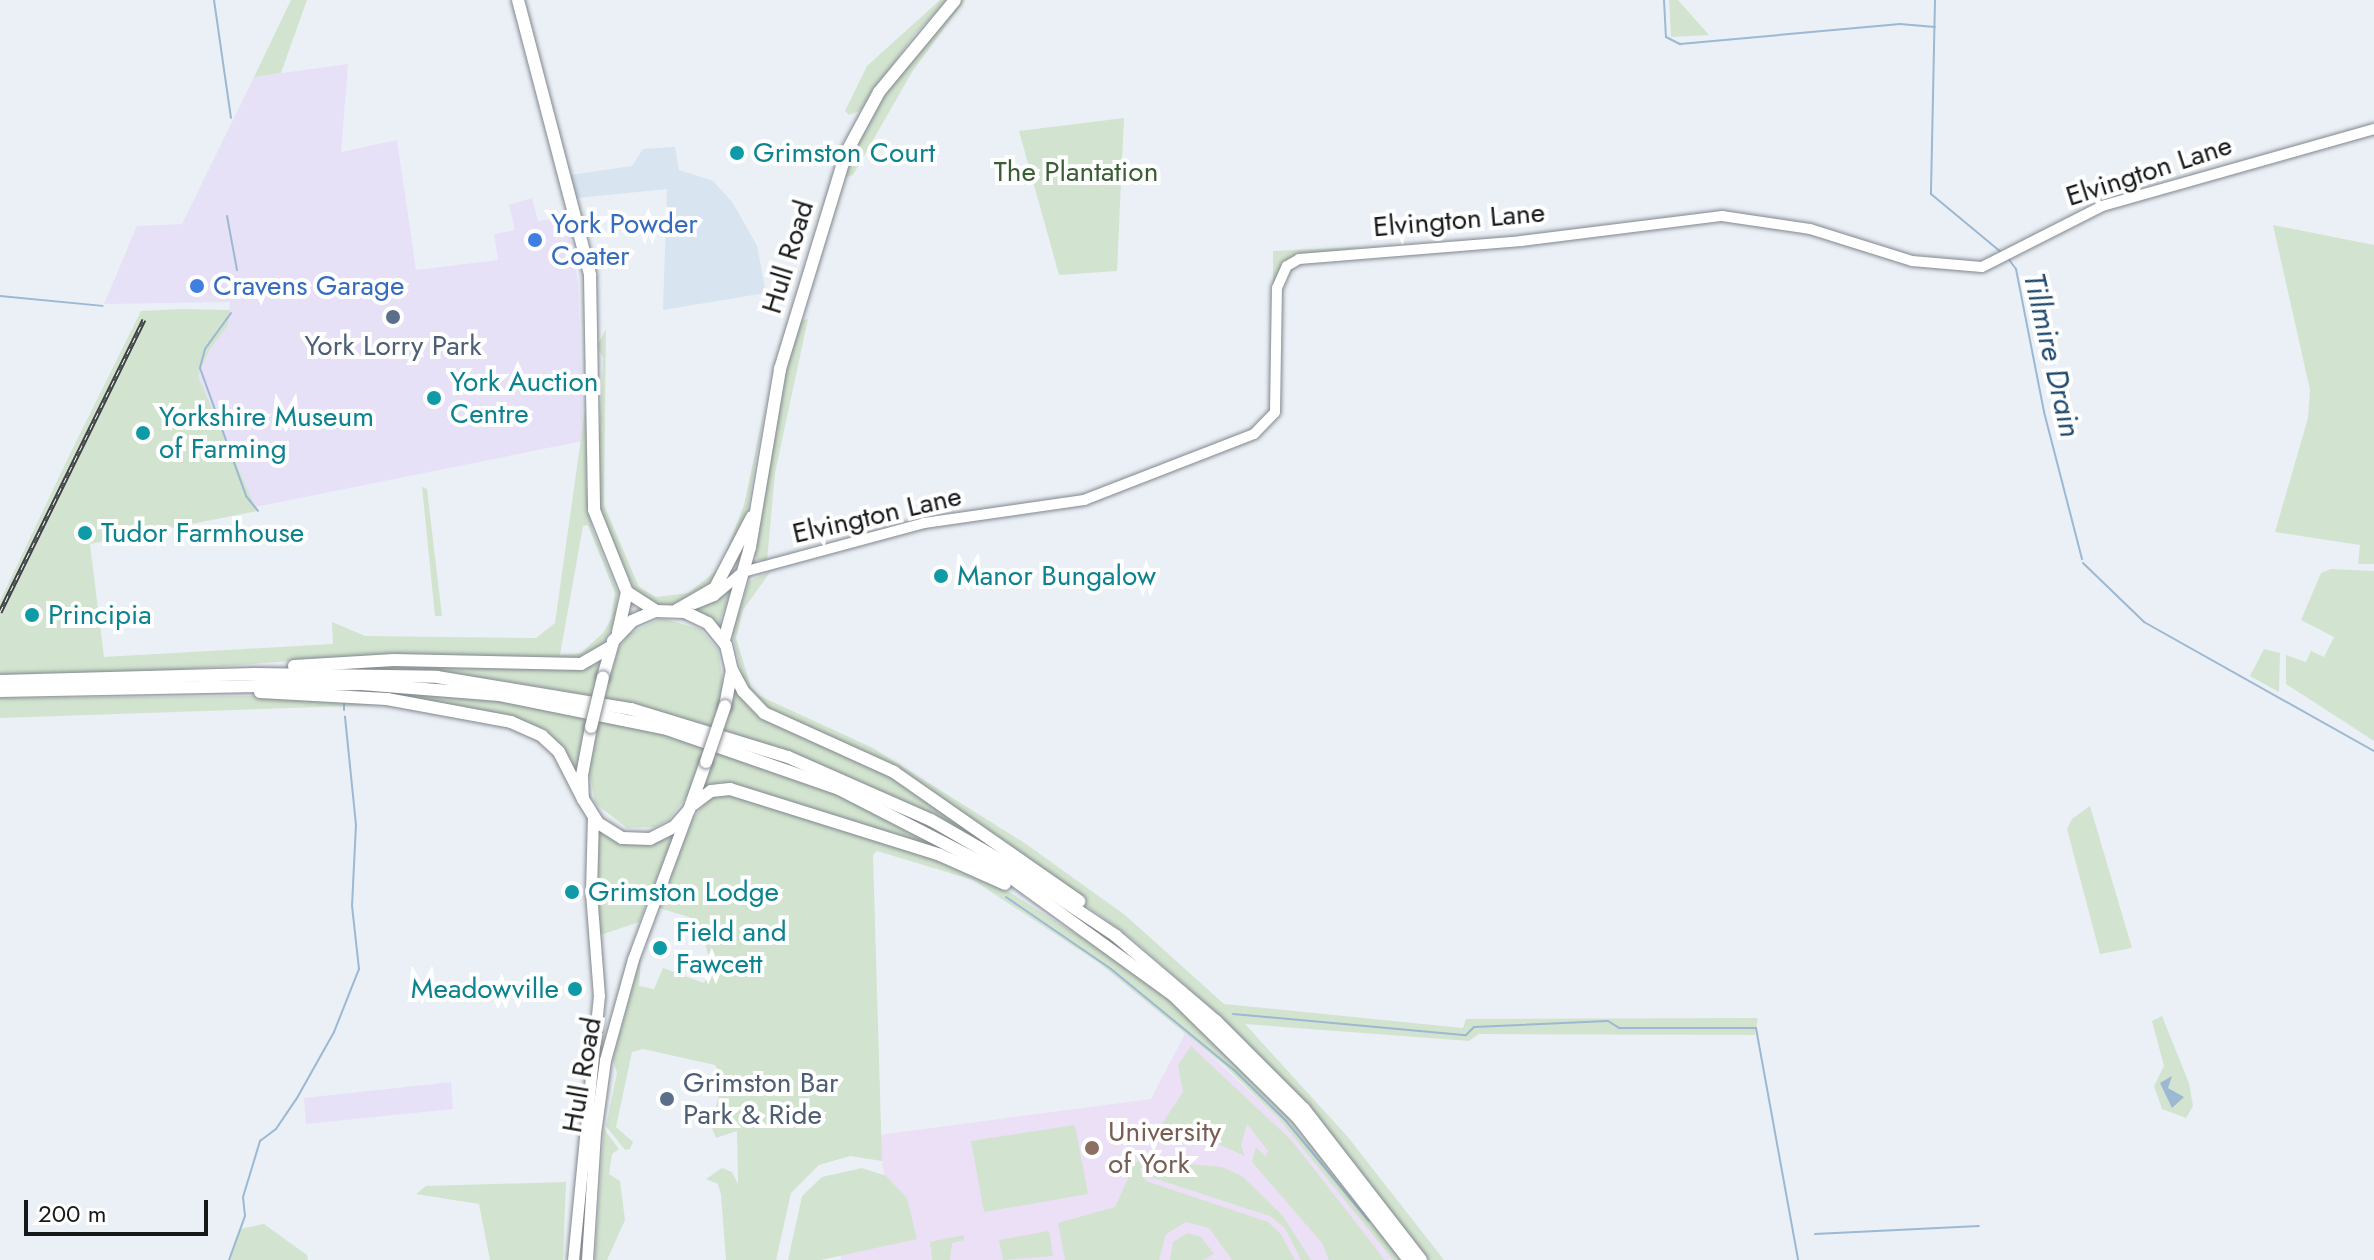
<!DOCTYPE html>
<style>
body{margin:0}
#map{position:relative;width:2374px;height:1260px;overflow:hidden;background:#eaf0f6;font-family:Jost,sans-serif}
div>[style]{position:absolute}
.built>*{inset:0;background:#d8e4f0}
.industrial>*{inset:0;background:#e7e1f7}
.education>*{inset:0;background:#ebe0f5}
.green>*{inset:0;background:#d2e4cf}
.water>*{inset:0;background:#9cb8d2}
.stream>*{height:2px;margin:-1px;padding:0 1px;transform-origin:1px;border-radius:1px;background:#9cb8d2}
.roads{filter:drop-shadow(0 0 2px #81878d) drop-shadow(0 0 2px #81878d)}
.secondary>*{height:10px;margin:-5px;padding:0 5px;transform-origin:5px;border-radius:5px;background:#fff}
.primary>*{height:11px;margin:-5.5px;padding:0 5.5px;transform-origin:5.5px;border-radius:5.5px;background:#fff}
.trunk>*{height:12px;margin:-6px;padding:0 6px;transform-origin:6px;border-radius:6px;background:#fff}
.rail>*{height:5px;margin-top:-2.5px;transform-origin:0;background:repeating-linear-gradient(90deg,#fff 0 6px,#3f4245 0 12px);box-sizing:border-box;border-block:2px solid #3f4245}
.bridges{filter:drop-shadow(0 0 2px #81878d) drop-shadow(0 0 2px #81878d)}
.trunk-bridge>*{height:12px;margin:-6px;padding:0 6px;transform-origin:6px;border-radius:6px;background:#fff}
.dots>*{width:22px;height:22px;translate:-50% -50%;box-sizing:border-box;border:4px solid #fff;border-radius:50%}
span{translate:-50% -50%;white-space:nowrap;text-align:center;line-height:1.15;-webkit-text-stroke:8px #fff;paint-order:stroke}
.culture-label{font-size:28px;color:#0d838f}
.left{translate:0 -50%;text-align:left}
.right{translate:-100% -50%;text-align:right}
.street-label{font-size:28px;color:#16181a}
.park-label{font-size:28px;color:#395e34}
.shop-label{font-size:28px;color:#366cbe}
.service-label{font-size:28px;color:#4e5e75}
.education-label{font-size:28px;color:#785e54}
.water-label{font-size:30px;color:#1f4a6f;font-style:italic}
.scale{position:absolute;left:24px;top:1200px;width:184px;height:36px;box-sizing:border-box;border:4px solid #16181a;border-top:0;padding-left:10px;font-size:24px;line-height:28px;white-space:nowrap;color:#16181a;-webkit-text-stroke:6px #fff;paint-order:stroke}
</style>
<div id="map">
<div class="built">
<i style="clip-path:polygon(675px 147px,679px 170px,713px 181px,733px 203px,757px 246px,766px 293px,663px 310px,667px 189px,577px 198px,570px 175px,632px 166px,643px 149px)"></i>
</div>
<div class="industrial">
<i style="clip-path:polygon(348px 64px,341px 152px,397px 140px,416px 270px,498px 260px,494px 234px,515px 230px,509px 205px,532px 198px,538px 221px,566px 216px,578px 282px,583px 441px,255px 507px,198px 376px,209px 351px,228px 325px,230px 302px,104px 304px,137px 226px,182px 224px,254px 77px)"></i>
<i style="clip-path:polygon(451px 1082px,453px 1109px,306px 1124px,304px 1098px)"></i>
</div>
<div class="education">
<i style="clip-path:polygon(1186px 1032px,1279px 1119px,1393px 1260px,841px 1260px,840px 1255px,905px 1241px,884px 1175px,879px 1135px,1151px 1099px)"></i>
</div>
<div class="green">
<i style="clip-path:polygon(291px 0,307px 0,281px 73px,254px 77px)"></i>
<i style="clip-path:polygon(940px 0,947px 0,914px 35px,860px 111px,849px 115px,845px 111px,867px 66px)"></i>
<i style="clip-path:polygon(960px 0,965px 0,912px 72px,853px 175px,840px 179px,873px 109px)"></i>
<i style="clip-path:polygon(1669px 0,1678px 0,1709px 35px,1671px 37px)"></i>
<i style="clip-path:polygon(1124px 118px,1117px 271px,1059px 275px,1019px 131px)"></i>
<i style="clip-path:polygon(2273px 225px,2374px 245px,2374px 564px,2358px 564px,2360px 545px,2275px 532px,2308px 418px,2310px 390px)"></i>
<i style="clip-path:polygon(1362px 247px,1295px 257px,1273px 291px,1273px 251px)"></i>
<i style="clip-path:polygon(evenodd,181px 309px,230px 310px,228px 325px,209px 351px,198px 376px,257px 511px,90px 544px,104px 657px,333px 644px,332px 622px,365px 636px,536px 638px,555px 623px,585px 410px,591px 432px,586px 483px,592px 528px,618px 593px,615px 621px,604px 643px,585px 660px,372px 655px,158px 671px,0 675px,0 601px,69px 456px,141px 311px,181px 309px,588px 525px,615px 593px,611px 619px,603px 633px,581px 653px,560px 655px,583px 526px,588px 525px)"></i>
<i style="clip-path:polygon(808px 319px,775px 473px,767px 561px,757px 560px,754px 552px,778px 398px,799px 321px)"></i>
<i style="clip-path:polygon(606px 329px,604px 505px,639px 587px,656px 597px,688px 593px,720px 568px,744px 505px,766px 401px,744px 529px,715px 585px,681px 606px,653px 606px,637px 595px,596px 504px,603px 358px,597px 346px)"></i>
<i style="clip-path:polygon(422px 487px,427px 489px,442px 616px,435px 616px)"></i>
<i style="clip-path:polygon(2331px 569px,2374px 571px,2374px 741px,2286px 684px,2286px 655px,2306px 662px,2311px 651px,2324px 657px,2334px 637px,2301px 620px,2321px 573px)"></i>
<i style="clip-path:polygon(771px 571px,743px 610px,736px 638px,751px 687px,760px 696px,873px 748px,1026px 844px,1125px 915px,1224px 1004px,1463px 1028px,1466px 1019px,1758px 1018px,1755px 1035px,1479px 1034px,1469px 1041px,1245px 1024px,1347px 1136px,1444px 1260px,1427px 1260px,1321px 1122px,1211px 1008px,1135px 941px,917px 782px,765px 708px,745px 686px,732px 633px,749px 581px)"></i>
<i style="clip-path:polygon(735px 580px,722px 615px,718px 628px,696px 611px)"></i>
<i style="clip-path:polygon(661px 618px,700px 629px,718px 650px,724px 688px,712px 726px,605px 699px,618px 649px,629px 634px)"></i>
<i style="clip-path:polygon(2264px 649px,2280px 653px,2279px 692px,2250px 676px)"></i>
<i style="clip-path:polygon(376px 664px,576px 669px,599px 664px,592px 696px,486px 678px,337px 669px)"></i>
<i style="clip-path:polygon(345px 688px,489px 697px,588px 715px,577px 770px,537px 728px)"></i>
<i style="clip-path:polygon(737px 689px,750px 706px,887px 772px,1008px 857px,791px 753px,724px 730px)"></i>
<i style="clip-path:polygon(256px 696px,378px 705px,0 718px,0 698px)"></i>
<i style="clip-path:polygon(601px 718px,705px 744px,688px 795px,668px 820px,655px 827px,627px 828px,595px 803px,589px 768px)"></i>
<i style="clip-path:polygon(718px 748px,812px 782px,996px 874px,753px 790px,721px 782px,701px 791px)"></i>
<i style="clip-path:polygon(732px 794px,913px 849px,995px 883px,1106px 953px,1173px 1002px,1281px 1108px,1404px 1260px,1393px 1260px,1279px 1119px,1225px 1066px,1099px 963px,973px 880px,877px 851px,873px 855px,882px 1161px,850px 1156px,819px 1165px,791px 1193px,776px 1260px,726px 1260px,721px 1195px,718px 1184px,706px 1179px,722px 1168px,732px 1172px,738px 1184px,737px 1131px,716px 1138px,712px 1128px,722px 1078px,715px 1065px,643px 1049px,632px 1052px,616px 1127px,633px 1142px,630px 1149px,625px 1150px,606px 1126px,617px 1073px,613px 1059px,641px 956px,639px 986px,654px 989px,663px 968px,704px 983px,716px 958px,708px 954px,702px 933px,689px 917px,659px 908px,692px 820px,710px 797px)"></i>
<i style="clip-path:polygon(2090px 806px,2132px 948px,2100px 954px,2067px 829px,2072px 819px)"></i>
<i style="clip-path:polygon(598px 828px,625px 841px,675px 833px,639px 922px,598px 936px)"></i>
<i style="clip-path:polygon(2162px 1016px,2189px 1083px,2193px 1106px,2186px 1118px,2162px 1109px,2154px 1086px,2164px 1066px,2152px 1021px)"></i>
<i style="clip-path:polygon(1191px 1046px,1292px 1141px,1385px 1260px,1329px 1260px,1322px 1243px,1252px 1162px,1256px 1147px,1266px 1157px,1268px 1151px,1247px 1124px,1241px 1145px,1245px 1156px,1218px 1144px,1150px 1142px,1183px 1092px,1178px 1065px)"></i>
<i style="clip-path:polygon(1075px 1125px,1088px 1194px,984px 1212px,971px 1141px)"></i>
<i style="clip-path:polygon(604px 1129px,619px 1149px,612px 1154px,609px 1174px,620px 1181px,625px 1220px,607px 1260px,595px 1260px)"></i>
<i style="clip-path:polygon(1145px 1154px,1148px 1157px,1140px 1170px,1146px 1181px,1268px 1222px,1280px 1233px,1295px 1260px,1232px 1260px,1209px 1228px,1186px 1222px,1166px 1234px,1159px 1260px,1065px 1260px,1058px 1223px,1115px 1207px,1134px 1165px)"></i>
<i style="clip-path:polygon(1156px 1161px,1222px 1167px,1242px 1176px,1283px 1216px,1311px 1260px,1301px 1260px,1285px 1228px,1270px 1216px,1150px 1177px,1147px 1166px)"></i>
<i style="clip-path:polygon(862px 1168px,886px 1176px,907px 1198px,917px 1239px,821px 1260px,788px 1260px,802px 1196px,822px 1177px)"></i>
<i style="clip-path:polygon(566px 1182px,563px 1260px,490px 1260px,479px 1204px,416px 1194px,426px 1186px)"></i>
<i style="clip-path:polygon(264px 1224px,307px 1255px,308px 1260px,229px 1260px,240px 1229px)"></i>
<i style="clip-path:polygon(1049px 1231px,1053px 1256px,1003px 1260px,999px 1240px)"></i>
<i style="clip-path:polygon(1188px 1233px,1201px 1237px,1214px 1254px,1203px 1260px,1170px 1260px,1173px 1242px)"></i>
<i style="clip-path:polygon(964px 1235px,964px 1240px,952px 1243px,950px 1260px,932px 1260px,930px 1242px)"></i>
</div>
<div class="water">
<i style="clip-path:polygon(2172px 1076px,2168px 1088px,2184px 1097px,2172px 1108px,2160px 1083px)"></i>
</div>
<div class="stream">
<i style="left:214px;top:0;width:119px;rotate:81.8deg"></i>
<i style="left:1664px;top:0;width:37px;rotate:87deg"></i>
<i style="left:1666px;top:37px;width:16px;rotate:27deg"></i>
<i style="left:1680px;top:44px;width:221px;rotate:-5.2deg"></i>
<i style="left:1900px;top:24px;width:35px;rotate:5deg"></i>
<i style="left:1935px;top:0;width:194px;rotate:91.2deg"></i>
<i style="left:1931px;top:194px;width:92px;rotate:39.7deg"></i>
<i style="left:227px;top:216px;width:55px;rotate:79.5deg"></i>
<i style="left:2007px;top:257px;width:15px;rotate:53deg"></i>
<i style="left:2016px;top:269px;width:146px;rotate:78.9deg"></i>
<i style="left:2044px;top:412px;width:152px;rotate:75.5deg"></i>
<i style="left:0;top:296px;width:103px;rotate:5.5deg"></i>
<i style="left:231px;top:313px;width:44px;rotate:125.8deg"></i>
<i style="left:205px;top:349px;width:20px;rotate:105deg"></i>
<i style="left:200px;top:368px;width:136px;rotate:70.2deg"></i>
<i style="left:246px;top:496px;width:19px;rotate:51deg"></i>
<i style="left:2083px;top:563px;width:85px;rotate:44deg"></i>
<i style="left:2144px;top:622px;width:264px;rotate:29.3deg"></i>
<i style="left:344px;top:710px;width:7px;rotate:-90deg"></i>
<i style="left:1006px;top:897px;width:127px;rotate:34.4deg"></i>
<i style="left:1111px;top:969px;width:159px;rotate:39.4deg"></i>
<i style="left:1234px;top:1070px;width:73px;rotate:44.4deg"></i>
<i style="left:1286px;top:1121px;width:130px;rotate:50.3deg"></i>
<i style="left:1233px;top:1014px;width:234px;rotate:5.2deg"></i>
<i style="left:1466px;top:1035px;width:11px;rotate:-45deg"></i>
<i style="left:1474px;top:1027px;width:134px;rotate:-2.6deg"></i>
<i style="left:1608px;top:1021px;width:13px;rotate:32deg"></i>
<i style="left:1619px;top:1028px;width:137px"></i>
<i style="left:1756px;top:1028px;width:236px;rotate:79.7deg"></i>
<i style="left:1815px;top:1234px;width:164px;rotate:-2.8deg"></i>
<i style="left:229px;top:1260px;width:47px;rotate:-70deg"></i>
<i style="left:245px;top:1216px;width:19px;rotate:-96deg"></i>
<i style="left:243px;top:1197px;width:59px;rotate:-73.1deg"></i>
<i style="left:260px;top:1141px;width:20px;rotate:-37deg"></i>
<i style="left:276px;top:1129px;width:37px;rotate:-56deg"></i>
<i style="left:297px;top:1098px;width:76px;rotate:-60.7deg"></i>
<i style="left:334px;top:1032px;width:68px;rotate:-68.4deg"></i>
<i style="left:359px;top:969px;width:63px;rotate:-96.3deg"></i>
<i style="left:352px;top:906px;width:81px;rotate:-87.2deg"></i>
<i style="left:356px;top:825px;width:109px;rotate:-95.8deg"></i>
</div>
<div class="roads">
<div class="secondary">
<i style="left:694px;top:604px;width:22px;rotate:-22deg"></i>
<i style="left:714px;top:596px;width:38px;rotate:-40deg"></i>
<i style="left:743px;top:572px;width:188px;rotate:-15.1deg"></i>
<i style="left:924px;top:523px;width:162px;rotate:-8.2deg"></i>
<i style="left:1084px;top:500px;width:182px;rotate:-21.2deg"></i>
<i style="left:1254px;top:434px;width:30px;rotate:-46deg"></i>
<i style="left:1275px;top:412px;width:124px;rotate:-89.1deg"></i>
<i style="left:1277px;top:288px;width:24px;rotate:-66deg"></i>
<i style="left:1287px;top:266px;width:14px;rotate:-30deg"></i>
<i style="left:1299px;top:259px;width:223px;rotate:-4.6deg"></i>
<i style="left:1521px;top:241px;width:203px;rotate:-7.1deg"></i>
<i style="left:1722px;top:216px;width:89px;rotate:8.4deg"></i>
<i style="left:1810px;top:229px;width:107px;rotate:17.4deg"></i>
<i style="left:1912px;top:261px;width:70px;rotate:4.9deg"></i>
<i style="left:1982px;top:267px;width:135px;rotate:-26.9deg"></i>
<i style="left:2102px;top:206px;width:283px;rotate:-15.8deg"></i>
</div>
<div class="primary">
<i style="left:573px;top:1260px;width:265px;rotate:-84.4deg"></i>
<i style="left:599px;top:996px;width:104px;rotate:-94.4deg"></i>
<i style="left:591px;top:892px;width:74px;rotate:-88.5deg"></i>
<i style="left:587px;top:1260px;width:127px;rotate:-86.4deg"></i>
<i style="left:595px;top:1133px;width:74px;rotate:-82.2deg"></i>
<i style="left:605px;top:1060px;width:105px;rotate:-74.5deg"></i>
<i style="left:633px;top:959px;width:155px;rotate:-69.6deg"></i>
</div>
<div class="trunk">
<i style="left:518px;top:0;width:284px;rotate:75.3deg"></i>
<i style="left:590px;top:275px;width:235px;rotate:89deg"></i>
<i style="left:594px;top:510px;width:88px;rotate:68.1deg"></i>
<i style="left:627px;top:592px;width:35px;rotate:33deg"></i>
<i style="left:677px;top:610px;width:44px;rotate:-30.1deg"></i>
<i style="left:715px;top:588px;width:80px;rotate:-62.5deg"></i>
<i style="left:618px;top:632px;width:41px;rotate:-77.3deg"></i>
<i style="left:724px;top:640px;width:97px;rotate:-74.4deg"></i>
<i style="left:750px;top:547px;width:181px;rotate:-80.4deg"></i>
<i style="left:780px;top:369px;width:226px;rotate:-73deg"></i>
<i style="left:846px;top:153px;width:69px;rotate:-61.6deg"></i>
<i style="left:879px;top:92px;width:119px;rotate:-50.4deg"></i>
<i style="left:294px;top:666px;width:100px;rotate:-3.4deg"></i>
<i style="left:394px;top:660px;width:187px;rotate:1.2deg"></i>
<i style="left:581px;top:664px;width:34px;rotate:-30deg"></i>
<i style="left:732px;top:670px;width:24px;rotate:62deg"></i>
<i style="left:743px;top:691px;width:30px;rotate:46deg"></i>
<i style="left:764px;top:713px;width:143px;rotate:24.4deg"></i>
<i style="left:894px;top:772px;width:226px;rotate:34.9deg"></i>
<i style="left:603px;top:677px;width:37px;rotate:-74deg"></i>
<i style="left:613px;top:641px;width:28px;rotate:-46deg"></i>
<i style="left:632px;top:621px;width:26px;rotate:-23deg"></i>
<i style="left:656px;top:611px;width:29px;rotate:2deg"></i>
<i style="left:685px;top:612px;width:25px;rotate:26deg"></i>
<i style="left:708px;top:623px;width:28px;rotate:51deg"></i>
<i style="left:726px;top:645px;width:26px;rotate:77deg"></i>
<i style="left:732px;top:670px;width:37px;rotate:101deg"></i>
<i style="left:0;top:681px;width:255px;rotate:-1.6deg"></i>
<i style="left:255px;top:674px;width:182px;rotate:0.9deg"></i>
<i style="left:437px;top:677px;width:197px;rotate:9.4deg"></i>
<i style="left:631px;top:709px;width:164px;rotate:17deg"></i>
<i style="left:788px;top:757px;width:156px;rotate:23.8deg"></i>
<i style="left:931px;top:820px;width:98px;rotate:30deg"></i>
<i style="left:1016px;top:869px;width:120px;rotate:33.8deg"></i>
<i style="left:1116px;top:936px;width:131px;rotate:40.4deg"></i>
<i style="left:1216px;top:1021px;width:124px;rotate:45deg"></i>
<i style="left:1304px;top:1109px;width:191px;rotate:52.2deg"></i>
<i style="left:0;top:691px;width:361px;rotate:-1.1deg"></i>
<i style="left:361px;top:684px;width:139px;rotate:4.5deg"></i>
<i style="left:500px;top:695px;width:170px;rotate:11.5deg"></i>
<i style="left:667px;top:729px;width:182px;rotate:19.2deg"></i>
<i style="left:839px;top:789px;width:192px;rotate:27.2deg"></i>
<i style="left:1010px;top:877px;width:201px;rotate:35.9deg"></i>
<i style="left:1173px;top:995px;width:175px;rotate:44.5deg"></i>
<i style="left:1298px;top:1118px;width:180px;rotate:52deg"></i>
<i style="left:260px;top:692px;width:127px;rotate:3.2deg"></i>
<i style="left:387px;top:699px;width:126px;rotate:10.5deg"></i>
<i style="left:511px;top:722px;width:34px;rotate:24deg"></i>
<i style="left:542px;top:736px;width:23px;rotate:43deg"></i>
<i style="left:559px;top:752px;width:53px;rotate:62.9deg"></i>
<i style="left:591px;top:727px;width:49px;rotate:100.6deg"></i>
<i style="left:582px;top:775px;width:24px;rotate:88deg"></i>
<i style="left:583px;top:799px;width:28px;rotate:58deg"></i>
<i style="left:598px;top:823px;width:28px;rotate:32deg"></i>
<i style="left:622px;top:838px;width:28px;rotate:2deg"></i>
<i style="left:650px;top:839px;width:28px;rotate:-27deg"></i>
<i style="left:675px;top:826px;width:21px;rotate:-49deg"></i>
<i style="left:689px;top:810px;width:51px;rotate:-70.5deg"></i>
<i style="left:691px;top:806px;width:25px;rotate:-37deg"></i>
<i style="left:711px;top:791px;width:19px;rotate:-6deg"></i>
<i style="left:730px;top:789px;width:220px;rotate:17.4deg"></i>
<i style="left:940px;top:855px;width:71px;rotate:24deg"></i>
</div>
</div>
<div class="rail">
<i style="left:0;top:612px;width:326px;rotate:-63.8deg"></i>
</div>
<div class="bridges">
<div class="trunk-bridge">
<i style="left:591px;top:727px;width:51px;rotate:-76.5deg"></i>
<i style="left:706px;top:762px;width:59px;rotate:-71.3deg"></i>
</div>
</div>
<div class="dots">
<i style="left:737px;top:153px;background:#0f9aa8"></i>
<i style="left:535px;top:240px;background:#3f7fe0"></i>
<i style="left:197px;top:286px;background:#3f7fe0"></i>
<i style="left:393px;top:317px;background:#5c6f8a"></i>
<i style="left:434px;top:398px;background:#0f9aa8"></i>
<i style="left:143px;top:433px;background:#0f9aa8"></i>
<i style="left:85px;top:533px;background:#0f9aa8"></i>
<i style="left:941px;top:576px;background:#0f9aa8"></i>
<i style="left:32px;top:615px;background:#0f9aa8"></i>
<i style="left:572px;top:892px;background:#0f9aa8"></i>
<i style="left:660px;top:948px;background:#0f9aa8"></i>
<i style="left:575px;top:989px;background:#0f9aa8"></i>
<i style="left:667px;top:1099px;background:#5c6f8a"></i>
<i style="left:1092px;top:1148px;background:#8d6e63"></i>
</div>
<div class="culture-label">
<span class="left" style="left:753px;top:153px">Grimston Court</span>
<span class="left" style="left:450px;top:398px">York Auction<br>Centre</span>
<span class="left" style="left:159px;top:433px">Yorkshire Museum<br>of Farming</span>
<span class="left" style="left:101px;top:533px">Tudor Farmhouse</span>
<span class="left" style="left:957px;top:576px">Manor Bungalow</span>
<span class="left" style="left:48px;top:615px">Principia</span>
<span class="left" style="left:588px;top:892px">Grimston Lodge</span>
<span class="left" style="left:676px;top:948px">Field and<br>Fawcett</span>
<span class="right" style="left:559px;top:989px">Meadowville</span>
</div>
<div class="street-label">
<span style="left:2149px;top:171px;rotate:-18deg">Elvington Lane</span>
<span style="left:1459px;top:220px;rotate:-5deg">Elvington Lane</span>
<span style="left:788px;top:257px;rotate:-73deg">Hull Road</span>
<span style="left:877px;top:515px;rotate:-13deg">Elvington Lane</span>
<span style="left:582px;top:1075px;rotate:-80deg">Hull Road</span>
</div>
<div class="park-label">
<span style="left:1076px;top:172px">The Plantation</span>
</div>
<div class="shop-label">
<span class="left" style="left:551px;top:240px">York Powder<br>Coater</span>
<span class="left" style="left:213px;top:286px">Cravens Garage</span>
</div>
<div class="service-label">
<span style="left:393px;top:346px">York Lorry Park</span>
<span class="left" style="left:683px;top:1099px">Grimston Bar<br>Park &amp; Ride</span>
</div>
<div class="education-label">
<span class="left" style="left:1108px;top:1148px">University<br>of York</span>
</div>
<div class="water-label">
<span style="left:2052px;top:355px;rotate:77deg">Tillmire Drain</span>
</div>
<div class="scale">200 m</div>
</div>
